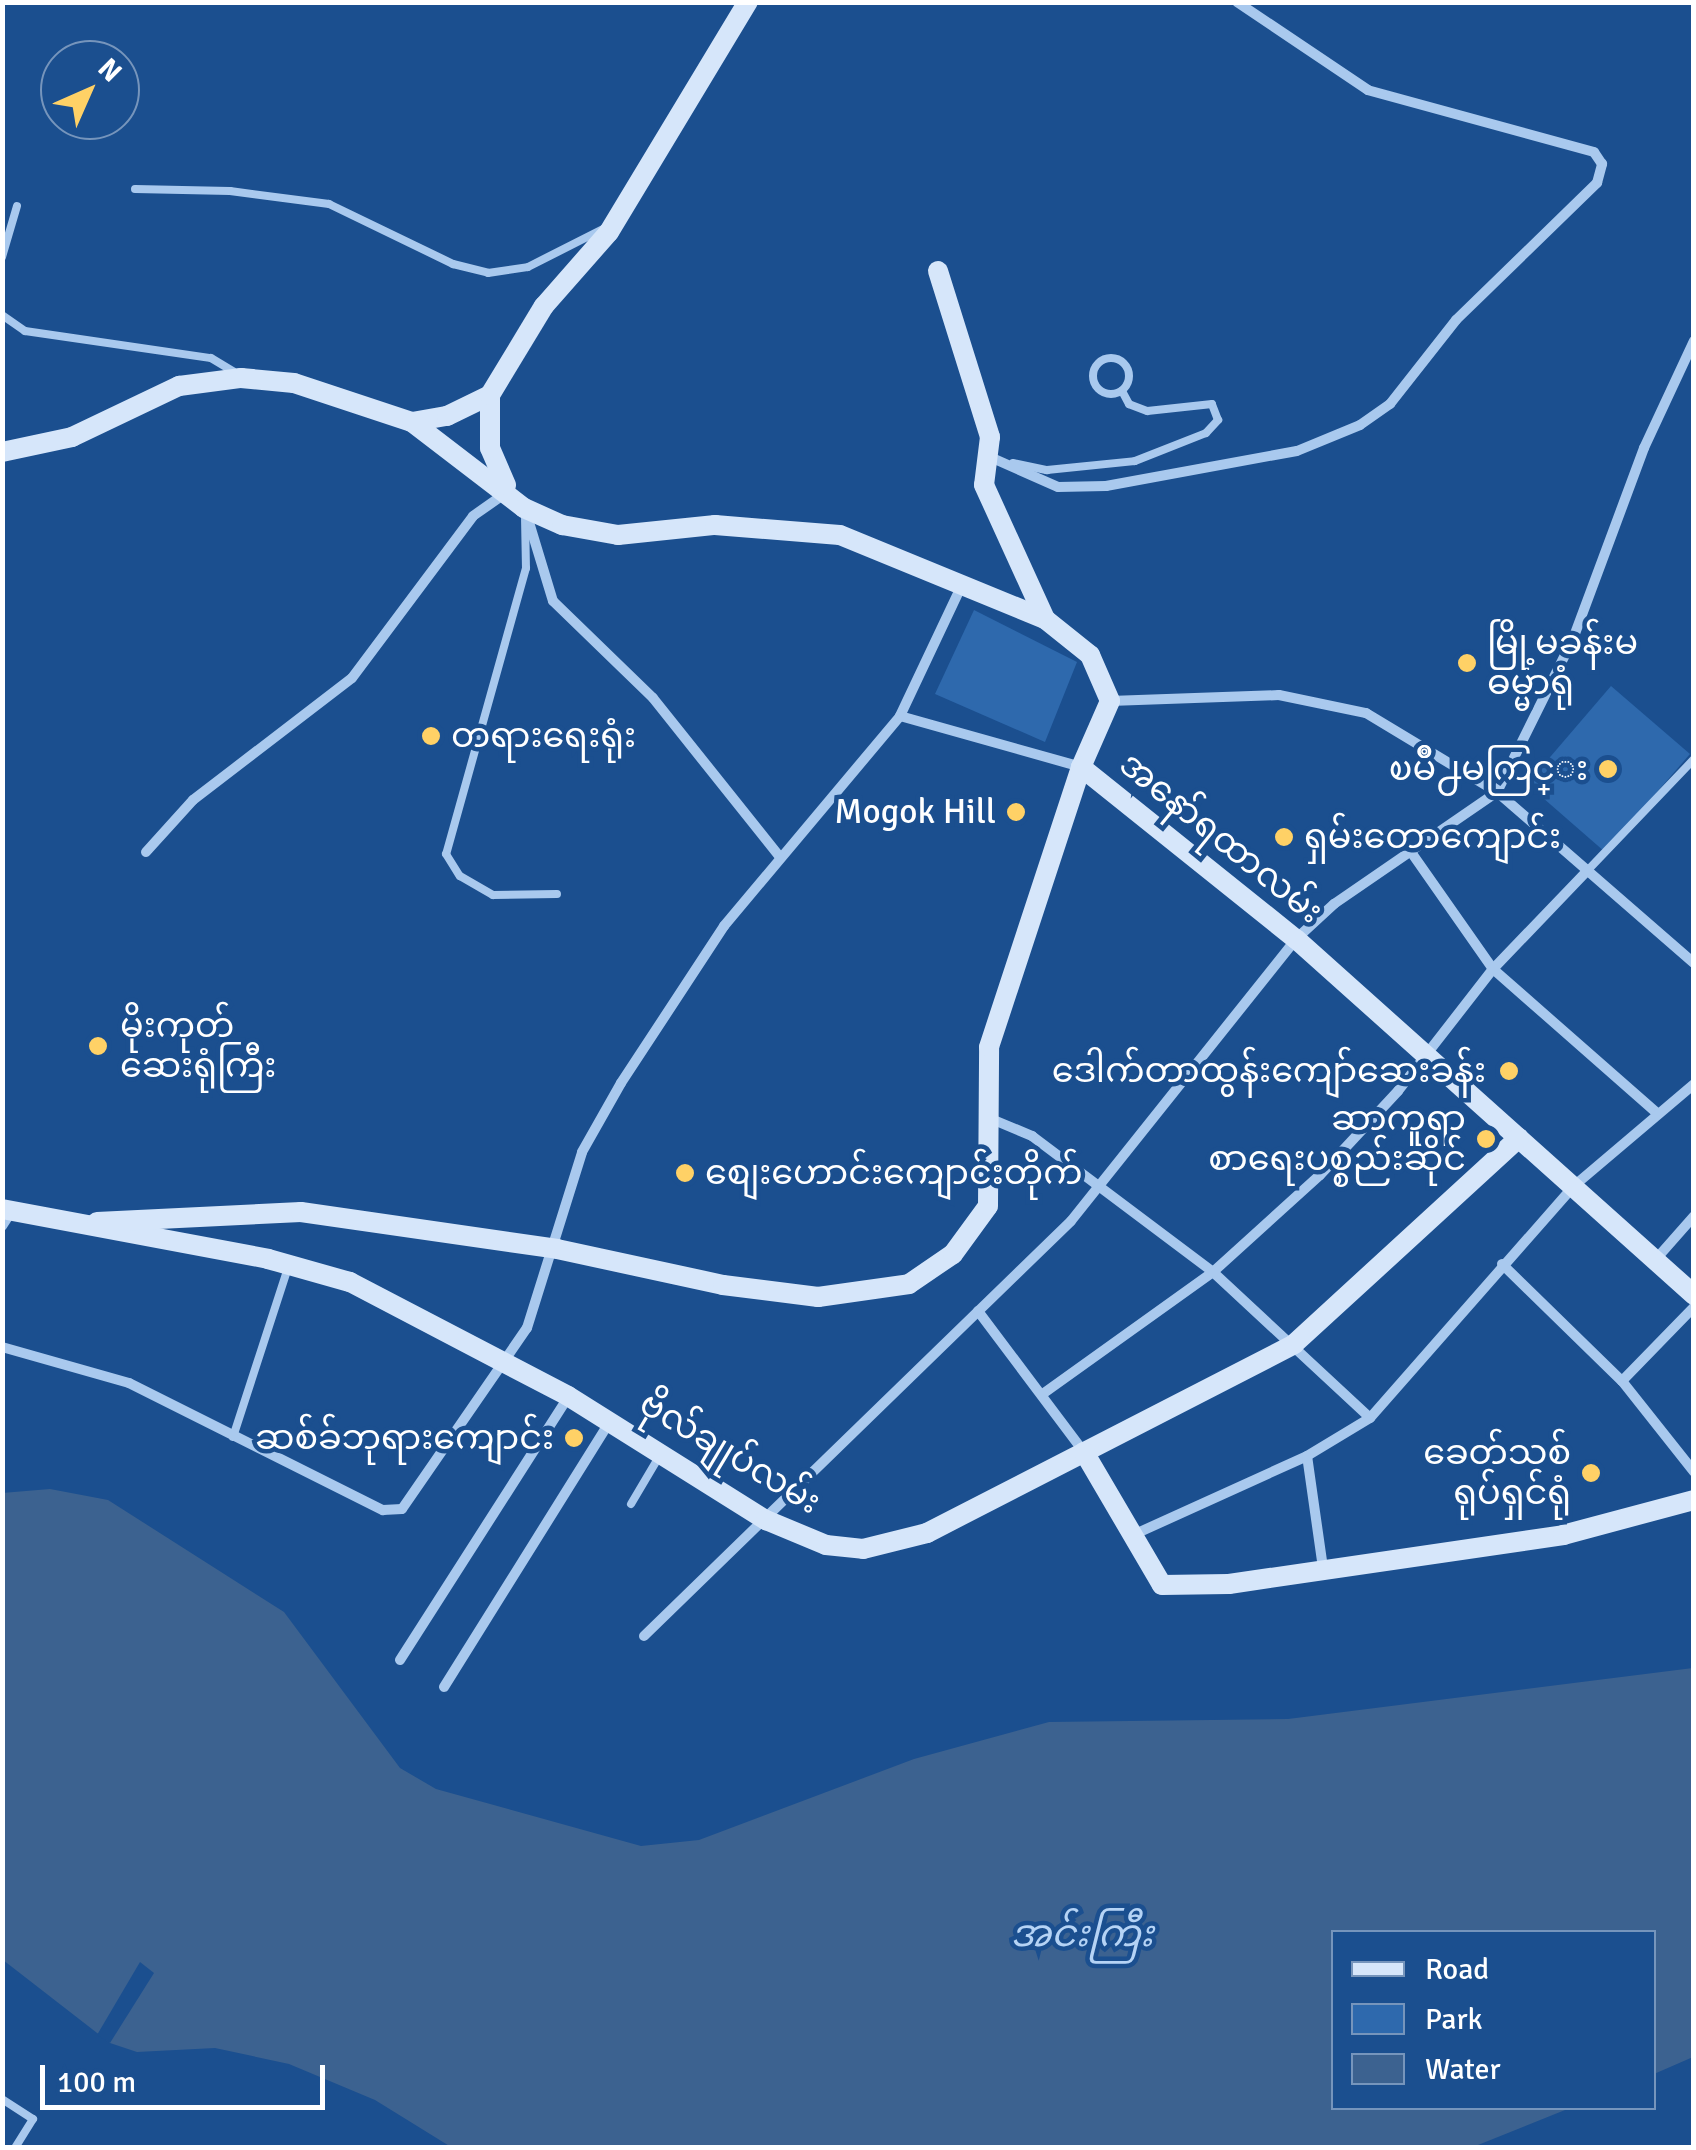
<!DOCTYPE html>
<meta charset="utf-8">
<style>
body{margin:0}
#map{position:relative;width:1696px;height:2150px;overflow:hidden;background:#1b4f8f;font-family:Signika,"Noto Sans Myanmar",sans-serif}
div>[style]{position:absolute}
.green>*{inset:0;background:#2e69ad}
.water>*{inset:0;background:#3c6290}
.pier>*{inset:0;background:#1b4f8f}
.lane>*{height:8px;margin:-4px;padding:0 4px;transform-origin:4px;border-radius:4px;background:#a9c9ee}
.lane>.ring{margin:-4px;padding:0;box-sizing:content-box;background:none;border:8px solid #a9c9ee;border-radius:50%}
.street>*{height:10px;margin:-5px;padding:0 5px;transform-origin:5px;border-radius:5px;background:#a9c9ee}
.secondary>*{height:20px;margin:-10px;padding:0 10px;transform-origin:10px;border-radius:10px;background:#d6e6fa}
.dots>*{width:28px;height:28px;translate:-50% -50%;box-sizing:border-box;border:5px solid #1b4f8f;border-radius:50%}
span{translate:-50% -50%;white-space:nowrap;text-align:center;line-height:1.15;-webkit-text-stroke:9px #1b4f8f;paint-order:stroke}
.poi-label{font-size:35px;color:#fff}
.left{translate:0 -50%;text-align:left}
.right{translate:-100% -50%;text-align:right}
.street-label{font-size:35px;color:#fff}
.water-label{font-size:38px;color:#b5d3f5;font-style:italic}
.frame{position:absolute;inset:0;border:5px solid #fff;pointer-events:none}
.legend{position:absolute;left:1331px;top:1930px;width:325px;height:180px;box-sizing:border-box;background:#1b4f8f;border:2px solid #7695bc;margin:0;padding:12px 18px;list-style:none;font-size:30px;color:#fff}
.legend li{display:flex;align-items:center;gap:20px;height:50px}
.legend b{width:50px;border:2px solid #7695bc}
.north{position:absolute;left:40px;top:40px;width:100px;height:100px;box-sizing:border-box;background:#1b4f8f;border:2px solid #7695bc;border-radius:50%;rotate:45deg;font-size:28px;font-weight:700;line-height:40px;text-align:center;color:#fff}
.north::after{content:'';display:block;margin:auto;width:35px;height:45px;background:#ffd166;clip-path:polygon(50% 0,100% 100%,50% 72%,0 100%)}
.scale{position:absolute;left:40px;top:2065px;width:285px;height:45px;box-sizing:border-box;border:5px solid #fff;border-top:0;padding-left:12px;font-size:30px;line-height:35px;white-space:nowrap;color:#fff;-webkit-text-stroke:8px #1b4f8f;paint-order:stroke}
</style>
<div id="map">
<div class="green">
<i style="clip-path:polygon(974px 610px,1077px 662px,1045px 742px,935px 694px)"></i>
<i style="clip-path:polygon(1611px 686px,1690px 754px,1605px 852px,1527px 784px)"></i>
</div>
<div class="water">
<i style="clip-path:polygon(50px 1489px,108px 1500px,284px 1612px,400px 1768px,436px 1789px,641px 1846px,699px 1840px,914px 1759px,1049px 1722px,1288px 1719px,1693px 1668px,1693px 2057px,1654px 2074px,1654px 1932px,1334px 1932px,1334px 2108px,1570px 2108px,1473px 2147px,451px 2147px,375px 2100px,289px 2064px,215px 2048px,137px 2052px,110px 2043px,3px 1960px,2px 1493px)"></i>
</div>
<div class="pier">
<i style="clip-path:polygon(140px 1962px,154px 1973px,110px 2043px,97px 2035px)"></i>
</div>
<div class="lane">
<i style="left:135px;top:189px;width:95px;rotate:1.2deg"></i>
<i style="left:230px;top:191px;width:100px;rotate:7.5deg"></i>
<i style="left:329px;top:204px;width:138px;rotate:25.8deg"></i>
<i style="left:453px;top:264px;width:36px;rotate:14deg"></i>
<i style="left:488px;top:273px;width:40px;rotate:-8.5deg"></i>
<i style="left:528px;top:267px;width:89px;rotate:-26.9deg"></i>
<i style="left:2px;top:257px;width:53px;rotate:-73.6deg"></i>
<i style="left:2px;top:315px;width:28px;rotate:35deg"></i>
<i style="left:25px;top:331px;width:188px;rotate:8.3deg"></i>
<i style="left:211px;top:358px;width:31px;rotate:31deg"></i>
<i class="ring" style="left:1093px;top:358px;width:28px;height:28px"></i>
<i style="left:1013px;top:463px;width:35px;rotate:12deg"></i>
<i style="left:1047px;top:470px;width:88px;rotate:-5.8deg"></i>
<i style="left:1135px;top:461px;width:76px;rotate:-21.5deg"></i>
<i style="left:1206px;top:433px;width:18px;rotate:-47deg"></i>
<i style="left:1218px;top:420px;width:17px;rotate:-111deg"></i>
<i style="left:1212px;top:404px;width:65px;rotate:173.9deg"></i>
<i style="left:1147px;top:411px;width:19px;rotate:-159deg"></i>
<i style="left:1129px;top:404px;width:15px;rotate:-118deg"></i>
<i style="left:525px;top:517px;width:51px;rotate:88.9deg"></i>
<i style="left:526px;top:568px;width:297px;rotate:105.6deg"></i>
<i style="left:446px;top:854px;width:26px;rotate:58deg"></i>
<i style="left:460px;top:876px;width:38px;rotate:30deg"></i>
<i style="left:493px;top:895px;width:64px;rotate:-0.9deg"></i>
<i style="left:1588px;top:870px;width:153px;rotate:-46.3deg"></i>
<i style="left:233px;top:1437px;width:178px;rotate:-72deg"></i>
<i style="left:631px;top:1504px;width:57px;rotate:-59.4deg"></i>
<i style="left:2px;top:2099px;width:37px;rotate:33deg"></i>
<i style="left:33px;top:2119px;width:34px;rotate:122deg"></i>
</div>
<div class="street">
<i style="left:990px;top:457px;width:74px;rotate:23.8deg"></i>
<i style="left:1058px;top:487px;width:48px;rotate:-1.2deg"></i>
<i style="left:1106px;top:486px;width:194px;rotate:-10.4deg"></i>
<i style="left:1297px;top:451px;width:68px;rotate:-22.4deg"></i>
<i style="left:1360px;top:425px;width:37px;rotate:-35deg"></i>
<i style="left:1390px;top:404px;width:107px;rotate:-51.8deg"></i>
<i style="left:1456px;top:320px;width:197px;rotate:-44.2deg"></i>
<i style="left:1597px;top:183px;width:20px;rotate:-75deg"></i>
<i style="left:1602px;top:164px;width:14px;rotate:-124deg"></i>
<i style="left:1594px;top:152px;width:234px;rotate:-164.7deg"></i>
<i style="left:1368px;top:90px;width:158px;rotate:-146.1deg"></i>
<i style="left:525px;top:509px;width:96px;rotate:73.1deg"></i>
<i style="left:553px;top:601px;width:139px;rotate:44.1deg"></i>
<i style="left:653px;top:698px;width:202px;rotate:51.4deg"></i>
<i style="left:1110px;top:701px;width:169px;rotate:-2deg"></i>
<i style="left:1279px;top:695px;width:89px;rotate:11.7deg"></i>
<i style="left:1366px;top:713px;width:153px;rotate:31.1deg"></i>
<i style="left:1497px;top:792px;width:261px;rotate:41deg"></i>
<i style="left:900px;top:716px;width:188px;rotate:15.7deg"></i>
<i style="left:146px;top:852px;width:70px;rotate:-47.9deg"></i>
<i style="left:193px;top:800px;width:200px;rotate:-37.5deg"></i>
<i style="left:352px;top:678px;width:202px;rotate:-53.2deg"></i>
<i style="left:473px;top:516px;width:38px;rotate:-35deg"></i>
<i style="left:1411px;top:852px;width:143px;rotate:55deg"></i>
<i style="left:1493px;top:969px;width:218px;rotate:41.3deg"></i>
<i style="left:989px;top:1118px;width:47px;rotate:22.7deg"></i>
<i style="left:1032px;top:1136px;width:226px;rotate:36.9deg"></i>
<i style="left:1213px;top:1272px;width:214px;rotate:42.9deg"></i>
<i style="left:1370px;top:1418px;width:310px;rotate:-48.7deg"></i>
<i style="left:1575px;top:1185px;width:156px;rotate:-40.3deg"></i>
<i style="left:2px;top:1226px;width:17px;rotate:-57deg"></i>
<i style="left:1657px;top:1258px;width:56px;rotate:-48.6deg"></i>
<i style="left:1502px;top:1264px;width:168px;rotate:44.3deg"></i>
<i style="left:1622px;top:1381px;width:116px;rotate:51.6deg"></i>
<i style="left:978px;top:1311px;width:176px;rotate:53.1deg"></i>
<i style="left:2px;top:1347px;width:132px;rotate:15.8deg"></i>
<i style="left:129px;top:1383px;width:284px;rotate:26.6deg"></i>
<i style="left:383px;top:1510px;width:19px;rotate:-3deg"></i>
<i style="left:402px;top:1509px;width:220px;rotate:-55.4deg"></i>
<i style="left:527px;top:1328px;width:184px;rotate:-72.6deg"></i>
<i style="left:582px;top:1152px;width:79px;rotate:-60.5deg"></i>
<i style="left:621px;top:1083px;width:188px;rotate:-56.7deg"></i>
<i style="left:724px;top:926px;width:274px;rotate:-50deg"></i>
<i style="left:900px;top:716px;width:145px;rotate:-64.7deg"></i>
<i style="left:1622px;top:1381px;width:103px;rotate:-45.8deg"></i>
<i style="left:1044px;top:1393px;width:208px;rotate:-35.6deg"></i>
<i style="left:1213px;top:1272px;width:144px;rotate:-42.2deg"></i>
<i style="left:1320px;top:1175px;width:115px;rotate:-47.1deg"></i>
<i style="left:1398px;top:1091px;width:155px;rotate:-52.1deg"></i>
<i style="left:1493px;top:969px;width:137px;rotate:-46.2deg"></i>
<i style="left:1133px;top:1535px;width:191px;rotate:-24.4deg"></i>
<i style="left:1323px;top:1568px;width:113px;rotate:-98.1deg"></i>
<i style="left:1307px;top:1456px;width:74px;rotate:-31.1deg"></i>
<i style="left:644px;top:1636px;width:595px;rotate:-44.18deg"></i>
<i style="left:1071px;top:1221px;width:361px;rotate:-51.4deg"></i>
<i style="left:1296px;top:939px;width:52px;rotate:-42.6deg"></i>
<i style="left:1334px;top:904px;width:198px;rotate:-34.5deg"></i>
<i style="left:1497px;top:792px;width:171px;rotate:-63.6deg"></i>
<i style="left:1573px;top:639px;width:204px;rotate:-69.6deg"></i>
<i style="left:1644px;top:448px;width:118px;rotate:-65deg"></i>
<i style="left:400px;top:1660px;width:312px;rotate:-57.4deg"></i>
<i style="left:444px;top:1687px;width:314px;rotate:-58deg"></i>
</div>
<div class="secondary">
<i style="left:938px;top:271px;width:174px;rotate:72.6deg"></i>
<i style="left:990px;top:437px;width:48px;rotate:97.1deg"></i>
<i style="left:984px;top:485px;width:147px;rotate:65.5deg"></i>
<i style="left:412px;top:422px;width:36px;rotate:-10deg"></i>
<i style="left:447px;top:416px;width:48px;rotate:-26deg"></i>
<i style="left:2px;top:452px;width:72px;rotate:-12.1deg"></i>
<i style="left:72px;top:437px;width:119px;rotate:-25.5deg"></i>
<i style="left:179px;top:386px;width:63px;rotate:-7.4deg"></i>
<i style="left:241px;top:378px;width:53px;rotate:5.4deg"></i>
<i style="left:294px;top:383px;width:124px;rotate:18.3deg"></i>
<i style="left:412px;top:422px;width:141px;rotate:37.5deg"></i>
<i style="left:524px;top:508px;width:42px;rotate:24.1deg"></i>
<i style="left:562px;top:525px;width:57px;rotate:10.1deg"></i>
<i style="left:618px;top:535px;width:98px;rotate:-5.9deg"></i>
<i style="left:715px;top:525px;width:125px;rotate:4.6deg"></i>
<i style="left:840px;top:535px;width:222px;rotate:22.3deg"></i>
<i style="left:1045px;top:619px;width:58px;rotate:38.7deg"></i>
<i style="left:1090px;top:655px;width:50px;rotate:66.5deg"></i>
<i style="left:1110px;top:701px;width:72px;rotate:113.7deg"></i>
<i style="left:1081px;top:767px;width:275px;rotate:38.7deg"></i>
<i style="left:1296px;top:939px;width:534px;rotate:41.81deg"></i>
<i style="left:506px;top:485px;width:40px;rotate:-113.4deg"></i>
<i style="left:490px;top:448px;width:53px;rotate:-90deg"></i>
<i style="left:490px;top:395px;width:104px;rotate:-58.8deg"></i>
<i style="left:544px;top:306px;width:98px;rotate:-48.7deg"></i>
<i style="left:609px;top:232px;width:269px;rotate:-58.9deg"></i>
<i style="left:2px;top:1209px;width:271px;rotate:10.6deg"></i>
<i style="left:268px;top:1259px;width:85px;rotate:15.7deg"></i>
<i style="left:350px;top:1282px;width:246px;rotate:27.6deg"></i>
<i style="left:568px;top:1396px;width:234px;rotate:32.1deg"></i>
<i style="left:766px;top:1520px;width:65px;rotate:22.6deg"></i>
<i style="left:826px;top:1545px;width:37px;rotate:6deg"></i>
<i style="left:863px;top:1549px;width:66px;rotate:-14deg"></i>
<i style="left:927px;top:1533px;width:413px;rotate:-27.2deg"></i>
<i style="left:1294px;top:1344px;width:305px;rotate:-42.5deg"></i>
<i style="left:97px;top:1222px;width:204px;rotate:-2.8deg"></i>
<i style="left:301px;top:1212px;width:259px;rotate:8.2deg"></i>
<i style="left:557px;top:1249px;width:170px;rotate:12.2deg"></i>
<i style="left:723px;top:1285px;width:96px;rotate:7.2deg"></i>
<i style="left:818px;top:1297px;width:92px;rotate:-8.1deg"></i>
<i style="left:909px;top:1284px;width:53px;rotate:-34.3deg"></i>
<i style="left:953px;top:1254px;width:59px;rotate:-53.9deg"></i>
<i style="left:988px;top:1206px;width:159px;rotate:-89.6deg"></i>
<i style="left:989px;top:1047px;width:295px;rotate:-71.8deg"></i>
<i style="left:1084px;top:1452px;width:154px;rotate:59.6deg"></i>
<i style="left:1162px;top:1585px;width:67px;rotate:-0.9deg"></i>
<i style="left:1229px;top:1584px;width:338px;rotate:-8.3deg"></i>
<i style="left:1563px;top:1535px;width:136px;rotate:-15deg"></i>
</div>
<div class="dots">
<i style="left:1467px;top:663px;background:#ffd166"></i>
<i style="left:431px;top:736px;background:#ffd166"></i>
<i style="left:1608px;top:769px;background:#ffd166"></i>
<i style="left:1016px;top:812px;background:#ffd166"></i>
<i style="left:1284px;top:837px;background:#ffd166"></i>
<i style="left:98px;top:1046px;background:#ffd166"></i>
<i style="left:1509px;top:1071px;background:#ffd166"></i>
<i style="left:1486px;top:1139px;background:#ffd166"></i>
<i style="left:685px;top:1173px;background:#ffd166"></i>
<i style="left:574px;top:1438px;background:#ffd166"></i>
<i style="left:1591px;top:1473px;background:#ffd166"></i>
</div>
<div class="poi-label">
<span class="left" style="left:1487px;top:663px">မြို့မခန်းမ<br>ဓမ္မာရုံ</span>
<span class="left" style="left:451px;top:736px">တရားရေးရုံး</span>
<span class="right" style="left:1588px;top:769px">ၿမိဳ႕မကြင္း</span>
<span class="right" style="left:996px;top:812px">Mogok Hill</span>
<span class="left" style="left:1304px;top:837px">ရှမ်းတောကျောင်း</span>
<span class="left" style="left:120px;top:1046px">မိုးကုတ်‌<br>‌ဆေးရုံကြီး</span>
<span class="right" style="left:1486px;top:1071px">ဒေါက်တာထွန်းကျော်ဆေးခန်း</span>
<span class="right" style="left:1466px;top:1139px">ဆာကူရာ<br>စာရေးပစ္စည်းဆိုင်</span>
<span class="left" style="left:705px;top:1173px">စျေးဟောင်းကျောင်းတိုက်</span>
<span class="right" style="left:554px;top:1438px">ဆစ်ခ်ဘုရားကျောင်း</span>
<span class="right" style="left:1571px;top:1473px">ခေတ်သစ်<br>ရုပ်‌ရှင်ရုံ</span>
</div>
<div class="street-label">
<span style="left:1221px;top:838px;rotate:39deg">အ‌နော်‌ရထာလမ်း</span>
<span style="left:730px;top:1453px;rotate:31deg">ဗိုလ်‌ချုပ်‌လမ်း</span>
</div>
<div class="water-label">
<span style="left:1082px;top:1934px">အင်းကြီး</span>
</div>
<div class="frame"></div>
<ul class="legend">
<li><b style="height:12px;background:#d6e6fa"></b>Road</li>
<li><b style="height:28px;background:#2e69ad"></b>Park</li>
<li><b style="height:28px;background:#3c6290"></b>Water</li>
</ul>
<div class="north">N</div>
<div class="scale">100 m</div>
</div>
